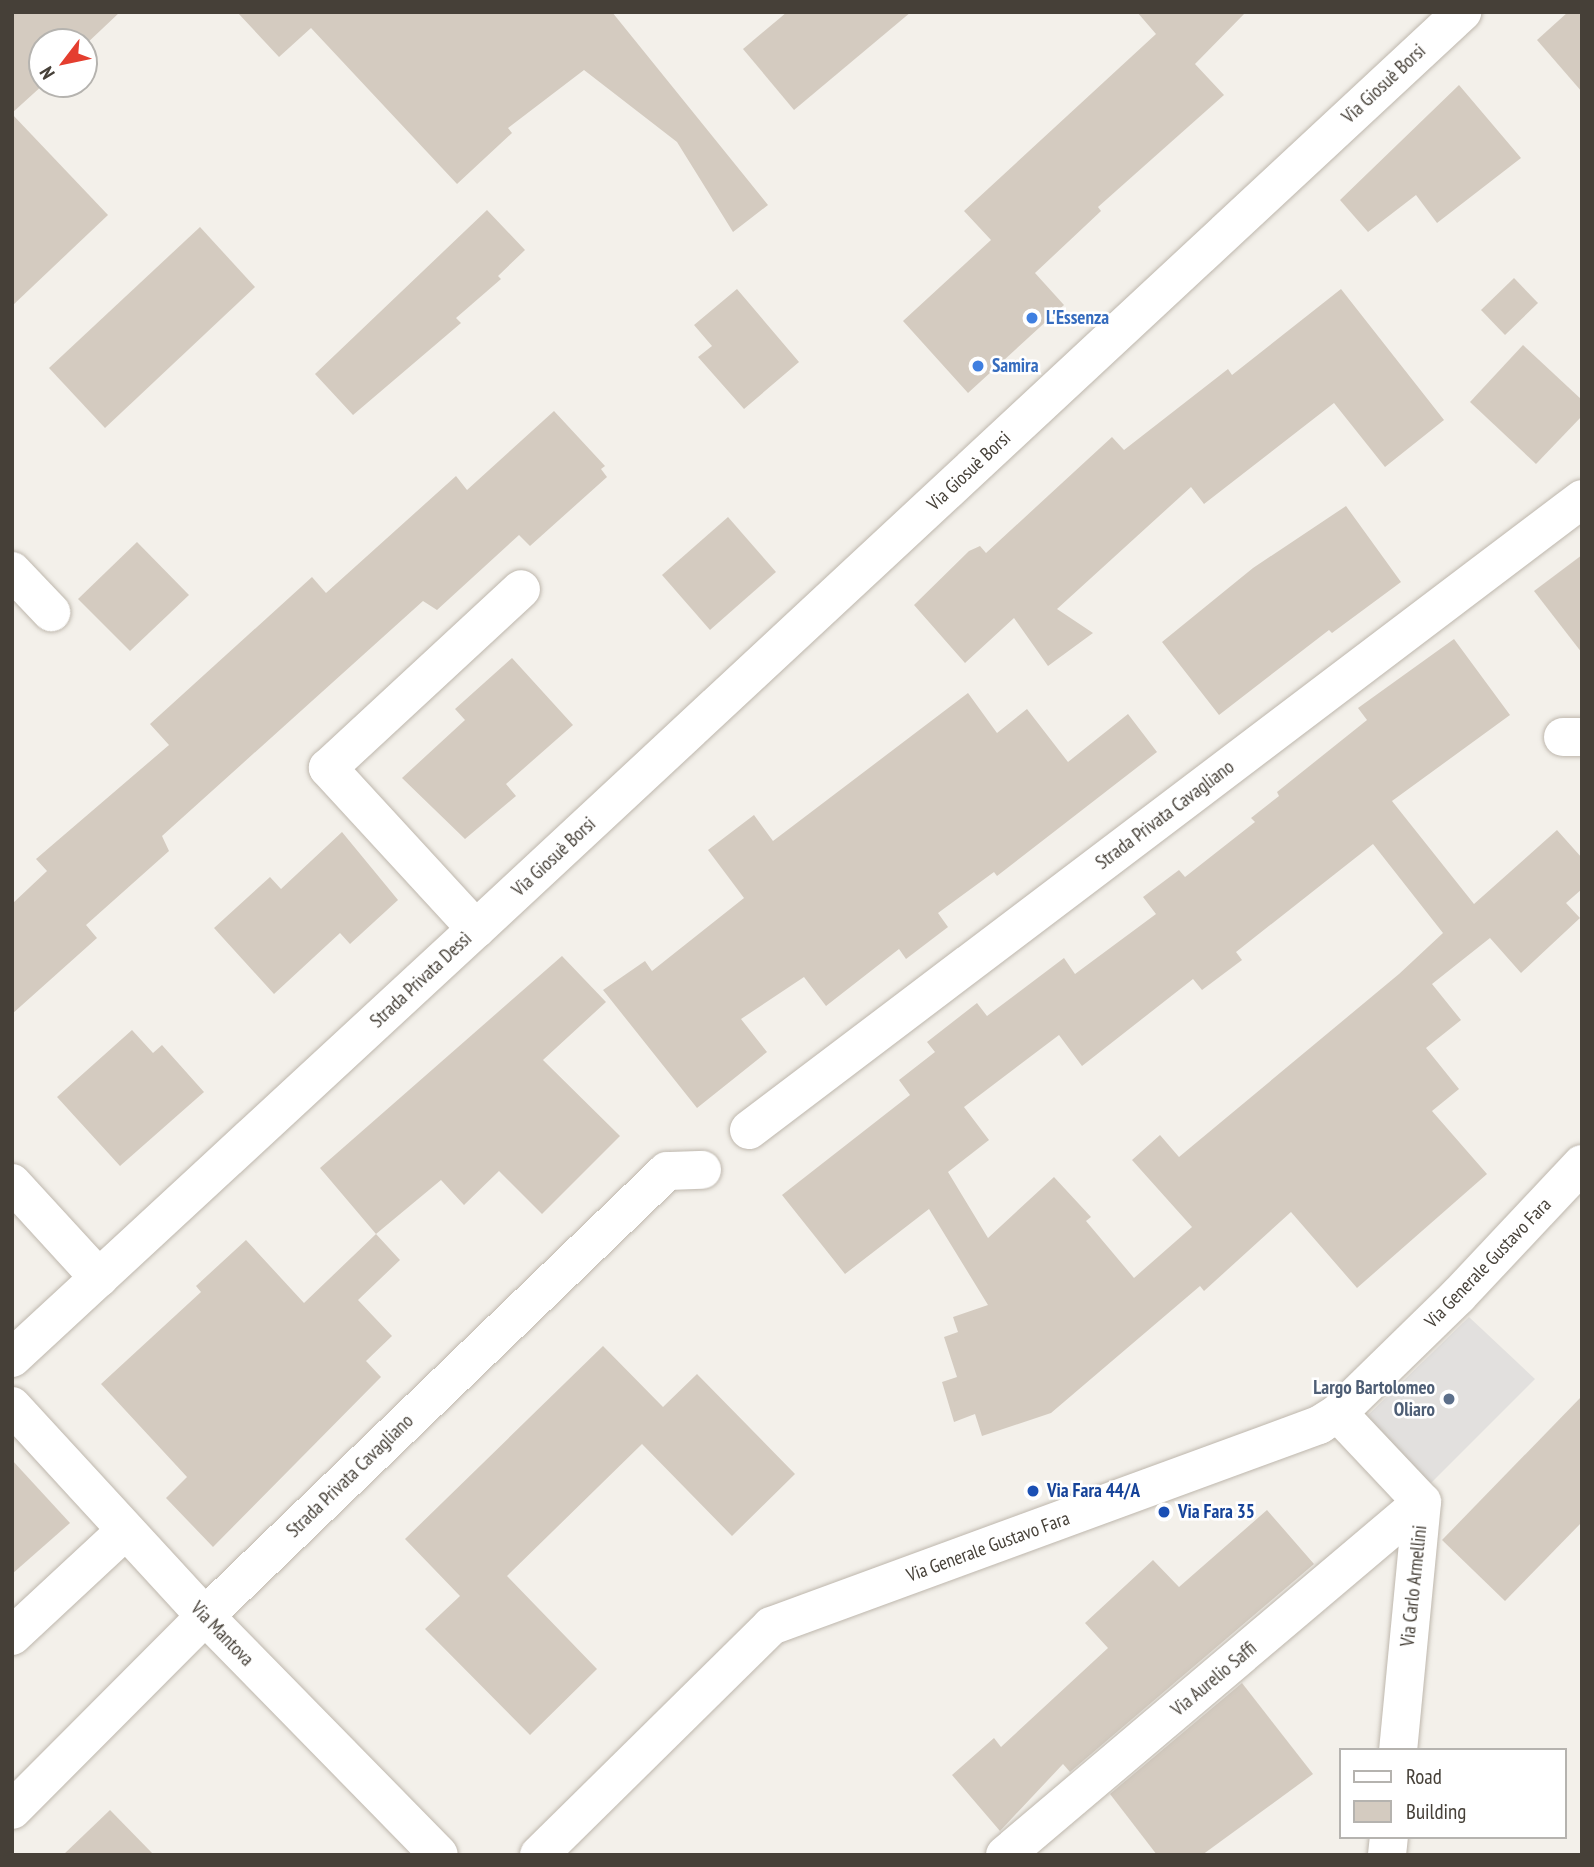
<!DOCTYPE html>
<meta charset="utf-8">
<style>
body{margin:0}
#map{position:relative;width:1594px;height:1867px;overflow:hidden;background:#f3f0ea;font-family:"PT Sans Narrow",sans-serif}
div>[style]{position:absolute}
.parking>*{inset:0;background:#e2e0de}
.building>*{inset:0;background:#d4cbc0}
.roads{filter:drop-shadow(0 0 2px #beb7ad) drop-shadow(0 0 2px #beb7ad)}
.minor>*{height:38px;margin:-19px;padding:0 19px;transform-origin:19px;border-radius:19px;background:#fff}
.dots>*{width:19px;height:19px;translate:-50% -50%;box-sizing:border-box;border:4px solid #fff;border-radius:50%}
span{translate:-50% -50%;white-space:nowrap;text-align:center;line-height:1.15;-webkit-text-stroke:5px #fff;paint-order:stroke}
.street-label{font-size:19px;color:#464038}
.shop-label{font-size:19px;color:#366cbe;font-weight:700}
.left{translate:0 -50%;text-align:left}
.service-label{font-size:19px;color:#4e5e75;font-weight:700}
.right{translate:-100% -50%;text-align:right}
.transit-label{font-size:19px;color:#164399;font-weight:700}
.frame{position:absolute;inset:0;border:14px solid #464038;pointer-events:none}
.legend{position:absolute;left:1339px;top:1748px;width:228px;height:91px;box-sizing:border-box;background:#fff;border:2px solid #b5b3af;margin:0;padding:9px 12px;list-style:none;font-size:21px;color:#464038}
.legend li{display:flex;align-items:center;gap:14px;height:35px}
.legend b{width:35px;border:2px solid #b5b3af}
.north{position:absolute;left:28px;top:28px;width:70px;height:70px;box-sizing:border-box;background:#fff;border:2px solid #b5b3af;border-radius:50%;rotate:238deg;font-size:19px;font-weight:700;line-height:28px;text-align:center;color:#464038}
.north::after{content:'';display:block;margin:auto;width:24px;height:32px;background:#e43e2f;clip-path:polygon(50% 0,100% 100%,50% 72%,0 100%)}
</style>
<div id="map">
<div class="parking">
<i style="clip-path:polygon(1469px 1317px,1535px 1379px,1427px 1487px,1363px 1420px)"></i>
</div>
<div class="building">
<i style="clip-path:polygon(12px 12px,120px 12px,84px 46px,84px 42px,42px 42px,44px 84px,12px 113px)"></i>
<i style="clip-path:polygon(237px 12px,612px 12px,768px 205px,733px 232px,677px 142px,584px 70px,508px 128px,512px 133px,457px 184px,311px 28px,279px 57px)"></i>
<i style="clip-path:polygon(787px 12px,911px 12px,794px 110px,743px 49px)"></i>
<i style="clip-path:polygon(1137px 12px,1246px 12px,1195px 64px,1224px 95px,1098px 207px,1101px 211px,1035px 273px,1064px 305px,968px 393px,903px 321px,991px 240px,964px 211px,1156px 34px)"></i>
<i style="clip-path:polygon(1568px 12px,1582px 12px,1582px 92px,1537px 40px)"></i>
<i style="clip-path:polygon(1459px 85px,1521px 158px,1437px 223px,1416px 195px,1368px 232px,1340px 200px)"></i>
<i style="clip-path:polygon(12px 114px,108px 215px,12px 306px)"></i>
<i style="clip-path:polygon(487px 210px,525px 250px,498px 276px,501px 279px,456px 318px,461px 323px,353px 415px,315px 374px)"></i>
<i style="clip-path:polygon(200px 227px,255px 287px,105px 428px,49px 368px)"></i>
<i style="clip-path:polygon(1514px 278px,1538px 303px,1505px 335px,1481px 310px)"></i>
<i style="clip-path:polygon(737px 289px,799px 362px,744px 409px,698px 357px,712px 346px,694px 325px)"></i>
<i style="clip-path:polygon(1341px 289px,1444px 420px,1385px 467px,1334px 403px,1204px 504px,1191px 487px,1057px 609px,1093px 633px,1048px 666px,1014px 618px,965px 663px,914px 605px,969px 551px,980px 546px,986px 553px,1112px 437px,1124px 450px,1228px 369px,1232px 375px)"></i>
<i style="clip-path:polygon(1523px 345px,1582px 400px,1582px 416px,1536px 464px,1470px 402px)"></i>
<i style="clip-path:polygon(554px 411px,605px 466px,601px 469px,607px 477px,530px 546px,519px 535px,437px 610px,423px 601px,162px 836px,169px 851px,86px 925px,97px 938px,12px 1014px,12px 904px,47px 871px,36px 859px,169px 745px,150px 724px,312px 577px,326px 593px,456px 476px,467px 490px)"></i>
<i style="clip-path:polygon(1346px 506px,1401px 582px,1332px 633px,1329px 630px,1219px 715px,1162px 642px,1253px 568px)"></i>
<i style="clip-path:polygon(728px 517px,776px 572px,710px 630px,662px 575px)"></i>
<i style="clip-path:polygon(137px 542px,189px 595px,130px 651px,78px 599px)"></i>
<i style="clip-path:polygon(1582px 555px,1582px 653px,1534px 591px)"></i>
<i style="clip-path:polygon(evenodd,1454px 639px,1510px 715px,1392px 801px,1474px 904px,1557px 830px,1582px 858px,1582px 889px,1566px 903px,1580px 918px,1521px 973px,1490px 938px,1432px 984px,1461px 1020px,1426px 1048px,1459px 1089px,1432px 1111px,1487px 1174px,1357px 1288px,1291px 1212px,1204px 1291px,1200px 1286px,1051px 1413px,982px 1436px,975px 1414px,954px 1422px,942px 1382px,957px 1377px,944px 1337px,958px 1332px,953px 1317px,988px 1305px,929px 1209px,845px 1274px,782px 1195px,910px 1095px,899px 1080px,935px 1052px,927px 1042px,977px 1003px,987px 1016px,1064px 958px,1075px 974px,1156px 914px,1143px 897px,1179px 870px,1185px 877px,1255px 822px,1251px 818px,1279px 796px,1277px 792px,1367px 720px,1358px 708px,1454px 639px,1373px 844px,1443px 933px,1399px 974px,1179px 1157px,1160px 1135px,1132px 1160px,1192px 1227px,1134px 1278px,1086px 1221px,1091px 1217px,1054px 1177px,988px 1238px,948px 1172px,989px 1140px,964px 1107px,1059px 1035px,1082px 1066px,1193px 979px,1202px 990px,1242px 960px,1236px 952px,1373px 844px)"></i>
<i style="clip-path:polygon(512px 658px,573px 725px,506px 784px,516px 796px,465px 839px,402px 778px,465px 720px,455px 709px)"></i>
<i style="clip-path:polygon(968px 693px,997px 733px,1027px 709px,1068px 762px,1128px 714px,1157px 752px,997px 876px,994px 872px,938px 913px,948px 927px,906px 959px,899px 949px,826px 1006px,804px 977px,741px 1019px,767px 1052px,697px 1108px,603px 990px,645px 961px,652px 971px,744px 898px,708px 850px,754px 815px,773px 841px)"></i>
<i style="clip-path:polygon(342px 832px,398px 900px,350px 944px,340px 933px,274px 994px,214px 928px,270px 877px,281px 889px)"></i>
<i style="clip-path:polygon(562px 956px,606px 1002px,543px 1060px,620px 1136px,542px 1214px,499px 1171px,464px 1205px,441px 1180px,376px 1234px,320px 1168px)"></i>
<i style="clip-path:polygon(132px 1030px,153px 1053px,162px 1045px,204px 1092px,120px 1166px,57px 1097px)"></i>
<i style="clip-path:polygon(376px 1234px,400px 1260px,358px 1300px,392px 1336px,366px 1361px,381px 1377px,213px 1547px,166px 1498px,187px 1477px,101px 1384px,201px 1292px,196px 1286px,246px 1240px,304px 1303px)"></i>
<i style="clip-path:polygon(603px 1346px,663px 1407px,697px 1374px,795px 1474px,732px 1536px,642px 1444px,507px 1576px,597px 1669px,530px 1735px,425px 1629px,460px 1596px,405px 1539px)"></i>
<i style="clip-path:polygon(1582px 1396px,1582px 1522px,1505px 1601px,1442px 1540px)"></i>
<i style="clip-path:polygon(12px 1460px,70px 1523px,12px 1574px)"></i>
<i style="clip-path:polygon(1267px 1510px,1314px 1564px,1070px 1772px,1063px 1764px,1000px 1831px,952px 1775px,994px 1738px,1001px 1747px,1108px 1648px,1085px 1623px,1153px 1560px,1179px 1587px)"></i>
<i style="clip-path:polygon(1242px 1683px,1313px 1774px,1202px 1855px,1157px 1855px,1110px 1794px)"></i>
<i style="clip-path:polygon(110px 1810px,154px 1855px,63px 1855px)"></i>
</div>
<div class="roads">
<div class="minor">
<i style="left:12px;top:571px;width:57px;rotate:46.4deg"></i>
<i style="left:1563px;top:737px;width:19px"></i>
<i style="left:476px;top:929px;width:1347px;rotate:-42.92deg"></i>
<i style="left:749px;top:1130px;width:1045px;rotate:-37.14deg"></i>
<i style="left:12px;top:1183px;width:129px;rotate:47.5deg"></i>
<i style="left:12px;top:1358px;width:632px;rotate:-42.76deg"></i>
<i style="left:476px;top:929px;width:219px;rotate:-132.6deg"></i>
<i style="left:328px;top:768px;width:263px;rotate:-42.8deg"></i>
<i style="left:12px;top:1406px;width:285px;rotate:47.4deg"></i>
<i style="left:205px;top:1616px;width:334px;rotate:45.6deg"></i>
<i style="left:1338px;top:1413px;width:122px;rotate:46.7deg"></i>
<i style="left:1422px;top:1502px;width:249px;rotate:95.5deg"></i>
<i style="left:12px;top:1636px;width:154px;rotate:-42.9deg"></i>
<i style="left:12px;top:1810px;width:274px;rotate:-45.1deg"></i>
<i style="left:205px;top:1616px;width:641px;rotate:-43.93deg"></i>
<i style="left:667px;top:1171px;width:35px;rotate:-2deg"></i>
<i style="left:539px;top:1855px;width:326px;rotate:-44.6deg"></i>
<i style="left:771px;top:1626px;width:584px;rotate:-20.14deg"></i>
<i style="left:1319px;top:1425px;width:22px;rotate:-32deg"></i>
<i style="left:1338px;top:1413px;width:168px;rotate:-44.3deg"></i>
<i style="left:1458px;top:1296px;width:181px;rotate:-46.8deg"></i>
<i style="left:1005px;top:1855px;width:546px;rotate:-40.25deg"></i>
<i style="left:1387px;top:1855px;width:18px;rotate:-84deg"></i>
</div>
</div>
<div class="dots">
<i style="left:1032px;top:318px;background:#3f7fe0"></i>
<i style="left:978px;top:366px;background:#3f7fe0"></i>
<i style="left:1449px;top:1399px;background:#5c6f8a"></i>
<i style="left:1033px;top:1491px;background:#1a4fb4"></i>
<i style="left:1164px;top:1512px;background:#1a4fb4"></i>
</div>
<div class="street-label">
<span style="left:1384px;top:84px;rotate:-43deg">Via Giosuè Borsi</span>
<span style="left:969px;top:471px;rotate:-43deg">Via Giosuè Borsi</span>
<span style="left:1165px;top:815px;rotate:-37deg">Strada Privata Cavagliano</span>
<span style="left:554px;top:857px;rotate:-43deg">Via Giosuè Borsi</span>
<span style="left:421px;top:980px;rotate:-43deg">Strada Privata Dessì</span>
<span style="left:1488px;top:1263px;rotate:-46deg">Via Generale Gustavo Fara</span>
<span style="left:350px;top:1476px;rotate:-44deg">Strada Privata Cavagliano</span>
<span style="left:988px;top:1547px;rotate:-20deg">Via Generale Gustavo Fara</span>
<span style="left:1414px;top:1586px;rotate:-84deg">Via Carlo Armellini</span>
<span style="left:222px;top:1634px;rotate:46deg">Via Mantova</span>
<span style="left:1214px;top:1679px;rotate:-40deg">Via Aurelio Saffi</span>
</div>
<div class="shop-label">
<span class="left" style="left:1046px;top:318px">L'Essenza</span>
<span class="left" style="left:992px;top:366px">Samira</span>
</div>
<div class="service-label">
<span class="right" style="left:1435px;top:1399px">Largo Bartolomeo<br>Oliaro</span>
</div>
<div class="transit-label">
<span class="left" style="left:1047px;top:1491px">Via Fara 44/A</span>
<span class="left" style="left:1178px;top:1512px">Via Fara 35</span>
</div>
<div class="frame"></div>
<ul class="legend">
<li><b style="height:9px;background:#fff"></b>Road</li>
<li><b style="height:19px;background:#d4cbc0"></b>Building</li>
</ul>
<div class="north">N</div>
</div>
